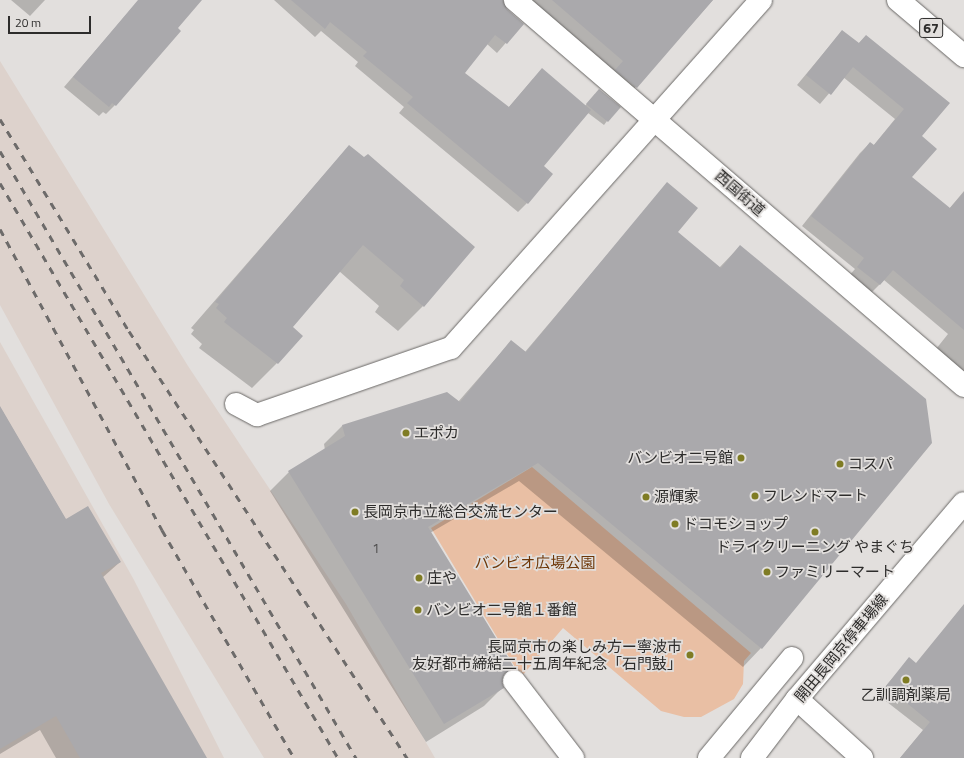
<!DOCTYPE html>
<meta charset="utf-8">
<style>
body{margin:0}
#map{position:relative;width:964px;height:758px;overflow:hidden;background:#e2dfdd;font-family:"Titillium Web","Noto Sans JP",sans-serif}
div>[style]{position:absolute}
.built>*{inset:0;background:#ddd2cc}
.green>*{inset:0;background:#e9bfa4}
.shadow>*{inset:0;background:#0003}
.building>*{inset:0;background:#aaa9ac}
.roads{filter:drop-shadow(0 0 1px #6a6866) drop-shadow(0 0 1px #6a6866)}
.street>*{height:22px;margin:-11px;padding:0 11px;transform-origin:11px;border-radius:11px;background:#fff}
.secondary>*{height:22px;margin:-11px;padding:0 11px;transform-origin:11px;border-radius:11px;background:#fff}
.primary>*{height:22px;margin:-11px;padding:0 11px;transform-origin:11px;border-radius:11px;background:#fff}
.rail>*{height:3px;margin-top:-1.5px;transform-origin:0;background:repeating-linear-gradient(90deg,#6d6b6a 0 7px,transparent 0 14px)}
.dots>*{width:11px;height:11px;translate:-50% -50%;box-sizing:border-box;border:2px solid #e2dfdd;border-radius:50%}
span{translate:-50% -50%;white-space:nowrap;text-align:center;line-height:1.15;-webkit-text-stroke:3.5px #e2dfdd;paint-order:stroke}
.number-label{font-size:13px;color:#4c4b4b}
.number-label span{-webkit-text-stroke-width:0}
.shield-label span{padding:1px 3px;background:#e2dfdd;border:1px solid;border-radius:3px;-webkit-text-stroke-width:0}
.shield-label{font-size:14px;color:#2d2c2b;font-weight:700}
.street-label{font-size:15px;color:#2d2c2b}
.poi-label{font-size:15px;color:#2d2c2b}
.left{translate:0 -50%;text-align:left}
.right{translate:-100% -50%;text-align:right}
.park-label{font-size:15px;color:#6e3708}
.scale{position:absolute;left:8px;top:16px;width:83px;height:18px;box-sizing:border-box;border:2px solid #2d2c2b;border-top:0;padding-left:5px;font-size:12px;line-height:14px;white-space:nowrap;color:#2d2c2b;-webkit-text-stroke:3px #e2dfdd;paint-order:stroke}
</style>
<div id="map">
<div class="built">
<i style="clip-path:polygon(0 61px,188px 366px,346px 604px,435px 758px,264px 758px,109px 504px,0 305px)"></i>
<i style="clip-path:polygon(0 342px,134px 580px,224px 758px,0 758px)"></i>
</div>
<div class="green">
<i style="clip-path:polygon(532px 467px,751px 653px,744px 661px,743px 684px,734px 699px,701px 717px,684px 717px,661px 711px,563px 628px,521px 677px,431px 528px)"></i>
</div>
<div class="shadow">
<i style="clip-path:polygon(11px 0,45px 0,30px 16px)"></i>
<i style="clip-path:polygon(139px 0,200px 0,115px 105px,106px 114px,103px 112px,99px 116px,64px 87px)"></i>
<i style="clip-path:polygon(274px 0,503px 0,502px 5px,522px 24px,497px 53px,487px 44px,463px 73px,508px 108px,533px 79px,585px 106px,595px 94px,607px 121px,604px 125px,588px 113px,542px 166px,527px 203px,518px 212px,399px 113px,404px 107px,355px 66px,358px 62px,321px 31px,315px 37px)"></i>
<i style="clip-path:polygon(513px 0,713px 0,627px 97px,607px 79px,614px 71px,537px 5px)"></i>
<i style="clip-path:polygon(842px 31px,858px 44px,866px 36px,920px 136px,910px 177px,949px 209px,964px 191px,964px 380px,932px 354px,948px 334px,884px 280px,870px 294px,848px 277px,855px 269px,802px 226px,860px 153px,870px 143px,873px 146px,895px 119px,843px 77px,820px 104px,797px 85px)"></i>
<i style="clip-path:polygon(349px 146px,423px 306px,398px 331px,375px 312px,379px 306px,339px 271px,292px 327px,277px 363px,252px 388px,199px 348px,202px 344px,191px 334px,194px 330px,191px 328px)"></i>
<i style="clip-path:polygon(667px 184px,676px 232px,719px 268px,740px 246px,761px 648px,743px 667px,519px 481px,430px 533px,514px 669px,502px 680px,503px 687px,484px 706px,426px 742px,270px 491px,289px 472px,325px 450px,324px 444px,342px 426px,458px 402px,511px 341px,525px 352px)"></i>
<i style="clip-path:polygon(0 407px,66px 520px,120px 562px,102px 578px,206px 758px,56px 758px,40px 730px,0 754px)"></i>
<i style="clip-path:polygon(964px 657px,964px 758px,900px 758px,923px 730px,878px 695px,909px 659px,916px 664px)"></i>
</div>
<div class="building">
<i style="clip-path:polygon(138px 0,202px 0,178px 28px,181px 31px,116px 106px,112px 103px,109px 107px,73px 77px)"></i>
<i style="clip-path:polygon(291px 0,503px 0,507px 9px,524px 24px,507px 44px,495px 35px,465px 73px,509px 107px,542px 68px,591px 110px,544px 166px,553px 174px,528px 204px,407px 103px,413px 97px,363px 56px,367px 52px,330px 22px,325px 29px)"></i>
<i style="clip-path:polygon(552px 0,713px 0,637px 88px,615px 70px,623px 61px)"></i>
<i style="clip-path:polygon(842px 30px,859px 43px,866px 35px,950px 103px,922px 136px,937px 149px,912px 177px,950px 208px,964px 192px,964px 330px,893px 270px,880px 285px,857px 267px,864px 258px,811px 216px,870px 142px,874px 145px,904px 109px,853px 67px,831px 95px,806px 75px)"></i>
<i style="clip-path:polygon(599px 89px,621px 107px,608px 122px,586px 104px)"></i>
<i style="clip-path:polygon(349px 145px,364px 157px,368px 154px,475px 247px,424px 307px,400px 286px,404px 280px,363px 245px,293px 327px,303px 336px,278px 364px,224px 322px,227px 318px,216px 308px,219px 304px,215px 302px)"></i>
<i style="clip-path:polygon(667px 182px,698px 208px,678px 232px,721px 268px,740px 245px,926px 399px,932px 443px,762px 649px,538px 463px,428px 527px,515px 669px,503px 676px,504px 688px,444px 724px,288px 471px,345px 436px,342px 425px,447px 392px,460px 402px,511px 340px,526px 352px)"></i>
<i style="clip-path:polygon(0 406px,66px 519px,88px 506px,121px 562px,101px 573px,207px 758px,80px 758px,56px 716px,0 749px)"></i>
<i style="clip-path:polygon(964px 604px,964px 758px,900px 758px,930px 722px,886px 686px,909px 657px,916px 663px)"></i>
</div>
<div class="roads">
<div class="street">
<i style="left:515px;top:0;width:592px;rotate:40.69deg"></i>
<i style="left:514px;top:681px;width:97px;rotate:52.5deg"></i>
<i style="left:797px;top:699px;width:88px;rotate:42.2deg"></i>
<i style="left:709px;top:758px;width:130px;rotate:-50.3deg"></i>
</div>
<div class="secondary">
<i style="left:236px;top:404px;width:24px;rotate:28deg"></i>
<i style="left:257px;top:415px;width:205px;rotate:-19.1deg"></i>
<i style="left:451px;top:348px;width:466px;rotate:-48.3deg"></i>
<i style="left:752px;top:758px;width:74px;rotate:-52.7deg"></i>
<i style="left:797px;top:699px;width:257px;rotate:-49.6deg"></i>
</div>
<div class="primary">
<i style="left:898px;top:0;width:87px;rotate:40.3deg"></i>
</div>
</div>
<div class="rail">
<i style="left:0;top:119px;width:248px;rotate:58.7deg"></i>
<i style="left:129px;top:331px;width:510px;rotate:56.93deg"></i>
<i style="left:0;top:151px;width:704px;rotate:59.61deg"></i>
<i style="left:0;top:183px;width:667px;rotate:59.55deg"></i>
<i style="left:0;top:229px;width:342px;rotate:61.7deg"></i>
<i style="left:162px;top:530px;width:263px;rotate:59.9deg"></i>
</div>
<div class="dots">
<i style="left:406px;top:433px;background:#7f7c24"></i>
<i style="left:741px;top:458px;background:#7f7c24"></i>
<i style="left:840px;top:464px;background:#7f7c24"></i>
<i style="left:755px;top:496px;background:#7f7c24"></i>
<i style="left:646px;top:497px;background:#7f7c24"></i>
<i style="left:355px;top:512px;background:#7f7c24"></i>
<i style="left:675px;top:524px;background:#7f7c24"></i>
<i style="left:815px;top:532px;background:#7f7c24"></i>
<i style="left:767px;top:572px;background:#7f7c24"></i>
<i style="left:419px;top:578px;background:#7f7c24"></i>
<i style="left:418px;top:610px;background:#7f7c24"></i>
<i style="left:690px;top:655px;background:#7f7c24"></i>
<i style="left:906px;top:680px;background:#7f7c24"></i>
</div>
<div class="number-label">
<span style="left:376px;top:548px">1</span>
</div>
<div class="shield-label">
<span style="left:931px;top:28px">67</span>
</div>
<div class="street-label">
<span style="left:740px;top:193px;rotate:41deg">西国街道</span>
<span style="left:841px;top:648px;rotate:-50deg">開田長岡京停車場線</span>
</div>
<div class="poi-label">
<span class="left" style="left:414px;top:433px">エポカ</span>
<span class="right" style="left:733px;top:458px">バンビオ二号館</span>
<span class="left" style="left:848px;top:464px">コスパ</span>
<span class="left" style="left:763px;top:496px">フレンドマート</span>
<span class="left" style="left:654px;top:497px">源輝家</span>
<span class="left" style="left:363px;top:512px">長岡京市立総合交流センター</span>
<span class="left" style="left:683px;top:524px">ドコモショップ</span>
<span style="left:815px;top:547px">ドライクリーニング やまぐち</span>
<span class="left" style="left:775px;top:572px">ファミリーマート</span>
<span class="left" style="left:427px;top:578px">庄や</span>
<span class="left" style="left:426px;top:610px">バンビオ二号館１番館</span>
<span class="right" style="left:682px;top:655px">長岡京市の楽しみ方ー寧波市<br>友好都市締結二十五周年紀念「石門鼓」</span>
<span style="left:906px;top:695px">乙訓調剤薬局</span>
</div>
<div class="park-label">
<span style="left:535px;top:563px">バンビオ広場公園</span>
</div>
<div class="scale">20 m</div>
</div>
